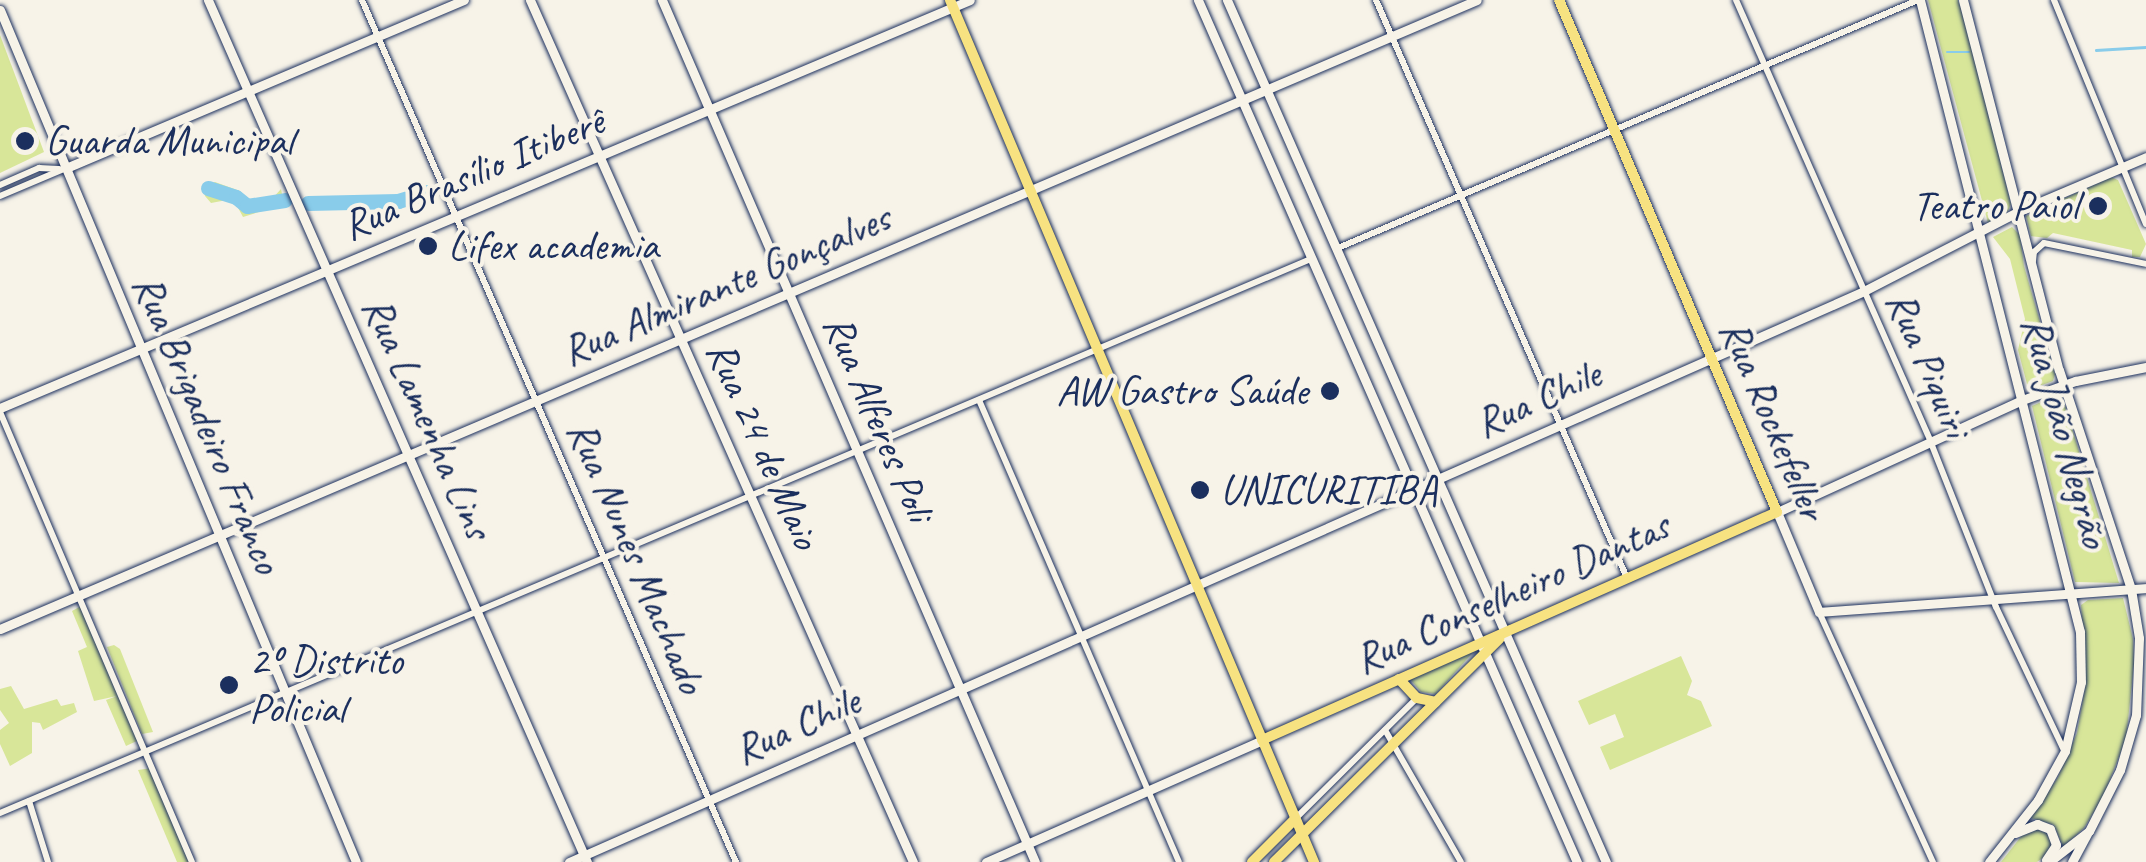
<!DOCTYPE html>
<meta charset="utf-8">
<style>
body{margin:0}
#map{position:relative;width:2146px;height:862px;overflow:hidden;background:#f7f3e8;font-family:Caveat,sans-serif}
div>[style]{position:absolute}
.green>*{inset:0;background:#d8e699}
.stream>*{height:2.5px;margin:-1.25px;padding:0 1.25px;transform-origin:1.25px;border-radius:1.25px;background:#89ccea}
.river>*{height:15px;margin:-7.5px;padding:0 7.5px;transform-origin:7.5px;border-radius:7.5px;background:#89ccea}
.roads{filter:drop-shadow(0 0 2px #1b2f5e) drop-shadow(0 0 2px #1b2f5e)}
.minor>*{height:6px;margin:-3px;padding:0 3px;transform-origin:3px;border-radius:3px;background:#f7f3e8}
.tertiary>*{height:9px;margin:-4.5px;padding:0 4.5px;transform-origin:4.5px;border-radius:4.5px;background:#f7f3e8}
.secondary>*{height:9px;margin:-4.5px;padding:0 4.5px;transform-origin:4.5px;border-radius:4.5px;background:#f7f3e8}
.primary>*{height:10px;margin:-5px;padding:0 5px;transform-origin:5px;border-radius:5px;background:#f7e281}
.dots>*{width:28px;height:28px;translate:-50% -50%;box-sizing:border-box;border:5px solid #f7f3e8;border-radius:50%}
span{translate:-50% -50%;white-space:nowrap;text-align:center;line-height:1.15;-webkit-text-stroke:8px #f7f3e8;paint-order:stroke}
.poi-label{font-size:42px;color:#1b2f5e}
.left{translate:0 -50%;text-align:left}
.right{translate:-100% -50%;text-align:right}
.street-label{font-size:42px;color:#1b2f5e}
</style>
<div id="map">
<div class="green">
<i style="clip-path:polygon(1928px 0,1958px 0,1965px 22px,2011px 204px,2008px 211px,1988px 223px)"></i>
<i style="clip-path:polygon(0 35px,44px 152px,0 173px)"></i>
<i style="clip-path:polygon(2111px 177px,2118px 180px,2146px 244px,2140px 257px,2132px 257px,2132px 250px,2053px 233px,2047px 238px,2031px 236px,2026px 216px)"></i>
<i style="clip-path:polygon(215px 182px,240px 191px,248px 203px,271px 200px,281px 189px,284px 204px,243px 217px,236px 204px,227px 200px,211px 203px,205px 196px,203px 188px)"></i>
<i style="clip-path:polygon(2012px 227px,2020px 235px,2024px 266px,2055px 374px,2053px 381px,2034px 388px,2027px 384px,2018px 350px,2025px 319px,2010px 259px,1993px 237px)"></i>
<i style="clip-path:polygon(2057px 395px,2064px 402px,2119px 583px,2075px 582px,2032px 406px)"></i>
<i style="clip-path:polygon(2123px 598px,2133px 639px,2134px 664px,2126px 739px,2103px 797px,2084px 828px,2063px 847px,2054px 825px,2031px 818px,2058px 777px,2077px 733px,2086px 682px,2081px 605px,2088px 600px)"></i>
<i style="clip-path:polygon(83px 605px,139px 740px,126px 746px,106px 700px,117px 696px,94px 701px,78px 651px,87px 647px,72px 611px)"></i>
<i style="clip-path:polygon(114px 645px,120px 649px,153px 732px,142px 734px,107px 647px)"></i>
<i style="clip-path:polygon(1475px 650px,1436px 694px,1421px 692px,1410px 679px)"></i>
<i style="clip-path:polygon(1681px 656px,1692px 681px,1687px 695px,1701px 701px,1712px 726px,1610px 770px,1600px 747px,1624px 737px,1615px 714px,1589px 725px,1578px 701px)"></i>
<i style="clip-path:polygon(11px 686px,24px 709px,57px 699px,61px 706px,74px 703px,77px 712px,43px 730px,40px 723px,32px 722px,32px 753px,10px 766px,0 744px,0 730px,9px 723px,0 710px,0 689px)"></i>
<i style="clip-path:polygon(152px 768px,194px 862px,177px 862px,138px 770px)"></i>
<i style="clip-path:polygon(2037px 829px,2047px 833px,2052px 845px,2047px 855px,2037px 862px,2001px 862px,2023px 834px)"></i>
</div>
<div class="stream">
<i style="left:2096px;top:50px;width:50px;rotate:-3.4deg"></i>
<i style="left:1947px;top:52px;width:22px"></i>
</div>
<div class="river">
<i style="left:208px;top:188px;width:29px;rotate:18deg"></i>
<i style="left:236px;top:197px;width:14px;rotate:39deg"></i>
<i style="left:247px;top:206px;width:38px;rotate:-9deg"></i>
<i style="left:308px;top:203px;width:90px;rotate:-1.3deg"></i>
<i style="left:398px;top:201px;width:31px;rotate:-17deg"></i>
</div>
<div class="roads">
<div class="minor">
<i style="left:362px;top:0;width:940px;rotate:66.55deg"></i>
<i style="left:1376px;top:0;width:630px;rotate:66.53deg"></i>
<i style="left:1736px;top:0;width:484px;rotate:66.2deg"></i>
<i style="left:1931px;top:443px;width:176px;rotate:68.4deg"></i>
<i style="left:1996px;top:607px;width:158px;rotate:64.6deg"></i>
<i style="left:2054px;top:0;width:242px;rotate:67.7deg"></i>
<i style="left:0;top:185px;width:43px;rotate:-23.6deg"></i>
<i style="left:39px;top:168px;width:20px;rotate:3deg"></i>
<i style="left:0;top:196px;width:72px;rotate:-23deg"></i>
<i style="left:1338px;top:248px;width:631px;rotate:-23.15deg"></i>
<i style="left:2033px;top:261px;width:9px;rotate:-84deg"></i>
<i style="left:2034px;top:252px;width:13px;rotate:-42deg"></i>
<i style="left:2044px;top:243px;width:104px;rotate:11.6deg"></i>
<i style="left:979px;top:400px;width:503px;rotate:66.59deg"></i>
<i style="left:0;top:412px;width:489px;rotate:66.9deg"></i>
<i style="left:1819px;top:612px;width:275px;rotate:65.5deg"></i>
<i style="left:1385px;top:730px;width:152px;rotate:60.1deg"></i>
<i style="left:29px;top:801px;width:64px;rotate:72.7deg"></i>
<i style="left:0;top:813px;width:1423px;rotate:-22.91deg"></i>
<i style="left:1295px;top:819px;width:172px;rotate:-44.8deg"></i>
</div>
<div class="tertiary">
<i style="left:530px;top:0;width:943px;rotate:66.04deg"></i>
<i style="left:662px;top:0;width:939px;rotate:66.6deg"></i>
<i style="left:1198px;top:0;width:942px;rotate:66.27deg"></i>
<i style="left:1227px;top:0;width:942px;rotate:66.27deg"></i>
<i style="left:0;top:629px;width:1605px;rotate:-23.07deg"></i>
<i style="left:2072px;top:862px;width:32px;rotate:-62deg"></i>
</div>
<div class="secondary">
<i style="left:208px;top:0;width:942px;rotate:66.27deg"></i>
<i style="left:1920px;top:0;width:652px;rotate:75.79deg"></i>
<i style="left:2080px;top:632px;width:50px;rotate:88.9deg"></i>
<i style="left:2081px;top:682px;width:71px;rotate:103.1deg"></i>
<i style="left:2065px;top:751px;width:56px;rotate:118.9deg"></i>
<i style="left:2038px;top:800px;width:79px;rotate:128.3deg"></i>
<i style="left:1963px;top:0;width:382px;rotate:75.5deg"></i>
<i style="left:2059px;top:370px;width:231px;rotate:71.8deg"></i>
<i style="left:2131px;top:589px;width:50px;rotate:80.7deg"></i>
<i style="left:2139px;top:638px;width:77px;rotate:92.2deg"></i>
<i style="left:2136px;top:715px;width:57px;rotate:106.2deg"></i>
<i style="left:2120px;top:770px;width:68px;rotate:116.9deg"></i>
<i style="left:2089px;top:831px;width:51px;rotate:142.2deg"></i>
<i style="left:0;top:10px;width:923px;rotate:67.32deg"></i>
<i style="left:66px;top:168px;width:432px;rotate:-22.9deg"></i>
<i style="left:2146px;top:367px;width:72px;rotate:168.8deg"></i>
<i style="left:2075px;top:381px;width:56px;rotate:160.3deg"></i>
<i style="left:2022px;top:400px;width:269px;rotate:155.4deg"></i>
<i style="left:1777px;top:512px;width:108px;rotate:67.2deg"></i>
<i style="left:1819px;top:612px;width:328px;rotate:-4.2deg"></i>
<i style="left:0;top:408px;width:1052px;rotate:-22.81deg"></i>
<i style="left:2015px;top:833px;width:24px;rotate:-22deg"></i>
<i style="left:2037px;top:824px;width:14px;rotate:21deg"></i>
<i style="left:2050px;top:829px;width:17px;rotate:69deg"></i>
<i style="left:2056px;top:845px;width:18px;rotate:124deg"></i>
<i style="left:569px;top:862px;width:1415px;rotate:-23.79deg"></i>
<i style="left:1864px;top:291px;width:174px;rotate:-27.3deg"></i>
<i style="left:2019px;top:211px;width:138px;rotate:-23deg"></i>
<i style="left:986px;top:862px;width:302px;rotate:-23.8deg"></i>
</div>
<div class="primary">
<i style="left:950px;top:0;width:936px;rotate:67.11deg"></i>
<i style="left:1399px;top:679px;width:26px;rotate:47deg"></i>
<i style="left:1417px;top:698px;width:19px;rotate:12deg"></i>
<i style="left:1262px;top:740px;width:563px;rotate:-23.88deg"></i>
<i style="left:1777px;top:512px;width:556px;rotate:-113.06deg"></i>
<i style="left:1252px;top:862px;width:61px;rotate:-45deg"></i>
<i style="left:1274px;top:862px;width:317px;rotate:-44.7deg"></i>
</div>
</div>
<div class="dots">
<i style="left:25px;top:141px;background:#1b2f5e"></i>
<i style="left:2098px;top:206px;background:#1b2f5e"></i>
<i style="left:428px;top:246px;background:#1b2f5e"></i>
<i style="left:1330px;top:391px;background:#1b2f5e"></i>
<i style="left:1200px;top:490px;background:#1b2f5e"></i>
<i style="left:229px;top:685px;background:#1b2f5e"></i>
</div>
<div class="poi-label">
<span class="left" style="left:45px;top:141px">Guarda Municipal</span>
<span class="right" style="left:2078px;top:206px">Teatro Paiol</span>
<span class="left" style="left:448px;top:246px">Lifex academia</span>
<span class="right" style="left:1308px;top:391px">AW Gastro Saúde</span>
<span class="left" style="left:1220px;top:490px">UNICURITIBA</span>
<span class="left" style="left:249px;top:685px">2º Distrito<br>Policial</span>
</div>
<div class="street-label">
<span style="left:473px;top:174px;rotate:-23deg">Rua Brasílio Itiberê</span>
<span style="left:726px;top:285px;rotate:-23deg">Rua Almirante Gonçalves</span>
<span style="left:1928px;top:364px;rotate:67deg">Rua Piquiri</span>
<span style="left:1538px;top:399px;rotate:-24deg">Rua Chile</span>
<span style="left:427px;top:418px;rotate:66deg">Rua Lamenha Lins</span>
<span style="left:878px;top:418px;rotate:67deg">Rua Alferes Poli</span>
<span style="left:1773px;top:420px;rotate:67deg">Rua Rockefeller</span>
<span style="left:207px;top:424px;rotate:67deg">Rua Brigadeiro Franco</span>
<span style="left:2065px;top:432px;rotate:75deg">Rua João Negrão</span>
<span style="left:763px;top:445px;rotate:66deg">Rua 24 de Maio</span>
<span style="left:636px;top:557px;rotate:67deg">Rua Nunes Machado</span>
<span style="left:1512px;top:593px;rotate:-24deg">Rua Conselheiro Dantas</span>
<span style="left:797px;top:726px;rotate:-24deg">Rua Chile</span>
</div>
</div>
